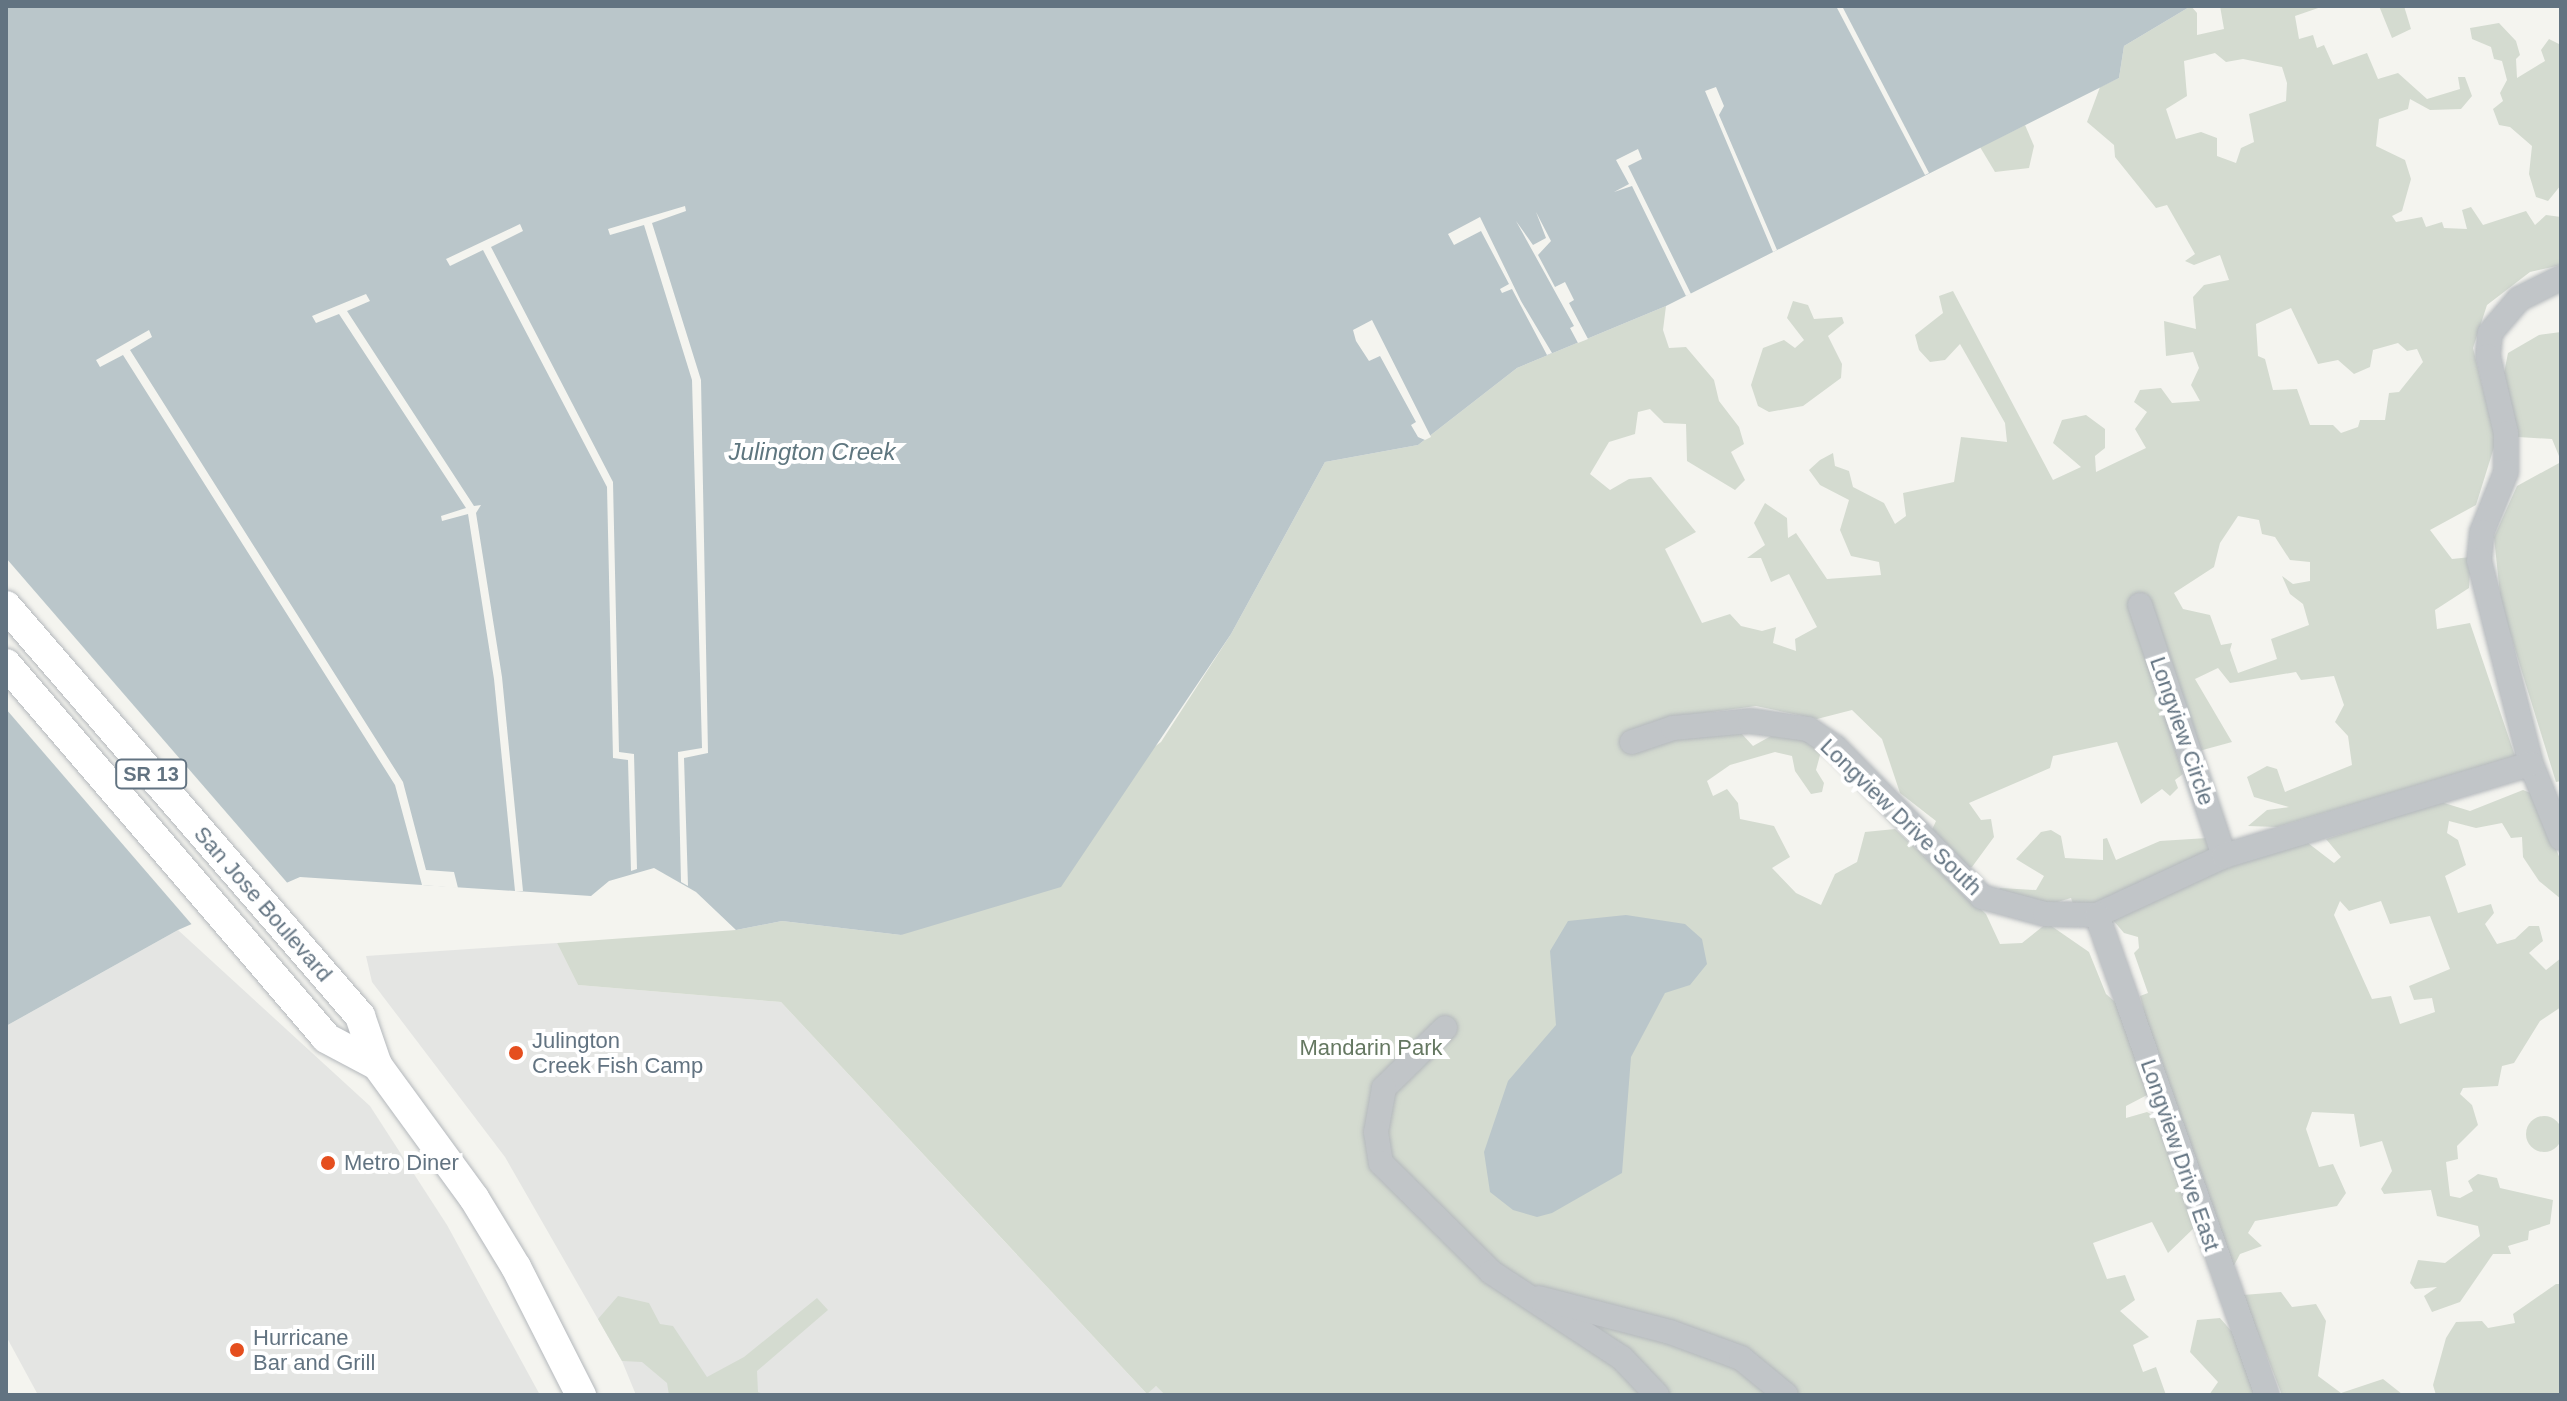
<!DOCTYPE html>
<style>
body{margin:0}
#map{position:relative;width:2567px;height:1401px;overflow:hidden;background:#f4f4ef;font-family:Arial,sans-serif}
div>[style]{position:absolute}
.built>*{inset:0;background:#e4e5e3}
.green>*{inset:0;background:#d4dbd0}
.round{border-radius:50%}
.water>*{inset:0;background:#bac6ca}
.pier>*{inset:0;background:#f4f4ef}
.roads{filter:drop-shadow(0 0 2px #b4b8bc) drop-shadow(0 0 2px #b4b8bc)}
.minor>*{height:24px;margin:-12px;padding:0 12px;transform-origin:12px;border-radius:12px;background:#c1c5c8}
.major>*{height:30px;margin:-15px;padding:0 15px;transform-origin:15px;border-radius:15px;background:#fff}
.dots>*{width:22px;height:22px;translate:-50% -50%;box-sizing:border-box;border:4px solid #fff;border-radius:50%}
span{translate:-50% -50%;white-space:nowrap;text-align:center;line-height:1.15;-webkit-text-stroke:8px #fff;paint-order:stroke}
.shield-label span{padding:2px 6px;background:#fff;border:2px solid;border-radius:6px;-webkit-text-stroke-width:0}
.shield-label{font-size:20px;color:#627381;font-weight:700}
.street-label{font-size:22px;color:#627381}
.poi-label{font-size:22px;color:#627381}
.left{translate:0 -50%;text-align:left}
.park-label{font-size:22px;color:#657861}
.water-label{font-size:24px;color:#5e767f;font-style:italic}
.frame{position:absolute;inset:0;border:8px solid #627381;pointer-events:none}
</style>
<div id="map">
<div class="built">
<i style="clip-path:polygon(178px 930px,370px 1106px,447px 1225px,540px 1395px,38px 1395px,6px 1336px,6px 1026px)"></i>
<i style="clip-path:polygon(557px 943px,578px 985px,781px 1002px,1146px 1393px,1156px 1386px,1165px 1395px,636px 1395px,622px 1361px,505px 1157px,372px 982px,366px 956px)"></i>
</div>
<div class="green">
<i style="clip-path:polygon(evenodd,2191px 6px,2197px 13px,2197px 35px,2224px 29px,2220px 6px,2324px 6px,2295px 16px,2299px 39px,2313px 35px,2317px 48px,2324px 45px,2333px 65px,2367px 53px,2378px 79px,2398px 73px,2427px 99px,2460px 89px,2458px 77px,2465px 77px,2472px 96px,2461px 109px,2430px 110px,2410px 99px,2408px 109px,2379px 119px,2376px 146px,2405px 160px,2411px 179px,2402px 211px,2392px 216px,2396px 222px,2422px 217px,2426px 227px,2442px 222px,2444px 228px,2467px 229px,2462px 210px,2471px 207px,2483px 225px,2526px 211px,2535px 225px,2546px 215px,2561px 217px,2561px 265px,2530px 272px,2487px 305px,2473px 348px,2496px 441px,2476px 505px,2430px 530px,2452px 559px,2471px 557px,2469px 588px,2435px 610px,2437px 629px,2470px 623px,2515px 756px,2277px 827px,2248px 826px,2267px 810px,2289px 807px,2254px 797px,2247px 777px,2267px 766px,2277px 769px,2285px 792px,2352px 765px,2348px 736px,2335px 722px,2344px 705px,2334px 676px,2301px 680px,2296px 672px,2230px 683px,2218px 668px,2195px 679px,2232px 742px,2199px 751px,2146px 594px,2129px 600px,2183px 774px,2175px 780px,2178px 788px,2170px 796px,2162px 789px,2141px 804px,2117px 742px,2053px 756px,2050px 768px,1969px 803px,1981px 820px,1991px 819px,1994px 837px,1972px 867px,1960px 869px,1929px 836px,1936px 821px,1900px 793px,1882px 739px,1852px 710px,1817px 719px,1756px 706px,1667px 718px,1673px 737px,1741px 733px,1753px 746px,1782px 730px,1822px 748px,1816px 770px,1824px 783px,1822px 792px,1811px 794px,1795px 771px,1792px 756px,1775px 752px,1730px 765px,1707px 781px,1713px 796px,1727px 789px,1738px 803px,1740px 819px,1774px 826px,1790px 857px,1772px 868px,1796px 893px,1821px 905px,1835px 874px,1857px 862px,1865px 832px,1895px 829px,1986px 914px,2000px 944px,2022px 943px,2047px 923px,2089px 952px,2106px 994px,2121px 1007px,2149px 1094px,2126px 1106px,2126px 1118px,2147px 1112px,2163px 1121px,2195px 1227px,2168px 1253px,2152px 1222px,2093px 1243px,2107px 1279px,2125px 1275px,2135px 1300px,2120px 1311px,2149px 1337px,2133px 1345px,2143px 1372px,2156px 1367px,2166px 1395px,1165px 1395px,1156px 1386px,1147px 1394px,781px 1002px,578px 985px,557px 943px,736px 930px,782px 921px,901px 935px,1161px 742px,1231px 634px,1325px 462px,1418px 445px,1517px 368px,1666px 306px,1663px 330px,1669px 348px,1686px 347px,1714px 380px,1719px 401px,1739px 427px,1744px 444px,1731px 452px,1745px 480px,1735px 490px,1687px 461px,1686px 424px,1664px 423px,1650px 409px,1638px 412px,1635px 434px,1609px 442px,1590px 474px,1610px 490px,1629px 479px,1651px 477px,1696px 532px,1665px 549px,1702px 623px,1730px 614px,1741px 626px,1762px 631px,1776px 627px,1773px 643px,1796px 651px,1795px 639px,1817px 627px,1789px 574px,1771px 582px,1761px 558px,1747px 558px,1765px 545px,1754px 523px,1765px 503px,1787px 518px,1788px 538px,1796px 533px,1827px 579px,1881px 575px,1879px 562px,1851px 556px,1840px 530px,1849px 500px,1820px 485px,1809px 470px,1820px 460px,1833px 453px,1835px 466px,1849px 471px,1853px 487px,1884px 503px,1895px 524px,1906px 516px,1903px 493px,1954px 482px,1961px 437px,2007px 442px,2005px 423px,1960px 344px,1945px 360px,1930px 362px,1919px 350px,1915px 335px,1943px 313px,1939px 296px,1953px 291px,2053px 480px,2081px 467px,2053px 443px,2062px 420px,2086px 415px,2105px 429px,2105px 448px,2095px 456px,2096px 472px,2146px 448px,2135px 429px,2147px 412px,2134px 402px,2140px 390px,2161px 388px,2172px 403px,2200px 401px,2191px 385px,2199px 368px,2193px 352px,2166px 356px,2164px 321px,2196px 329px,2193px 297px,2204px 285px,2229px 280px,2220px 255px,2194px 265px,2185px 261px,2195px 254px,2167px 205px,2156px 208px,2115px 157px,2114px 145px,2087px 122px,2100px 87px,2119px 78px,2124px 46px,2191px 6px,2215px 53px,2226px 62px,2243px 59px,2282px 67px,2287px 83px,2286px 101px,2249px 114px,2254px 142px,2241px 148px,2236px 163px,2217px 156px,2217px 138px,2201px 132px,2176px 139px,2166px 109px,2187px 96px,2184px 61px,2215px 53px,2191px 6px,2291px 308px,2318px 364px,2338px 360px,2354px 374px,2370px 367px,2373px 350px,2398px 343px,2407px 351px,2417px 349px,2423px 362px,2399px 392px,2389px 393px,2385px 420px,2360px 420px,2358px 427px,2341px 433px,2333px 425px,2310px 425px,2297px 389px,2273px 390px,2265px 359px,2258px 356px,2256px 324px,2291px 308px,2191px 6px,2238px 516px,2259px 520px,2262px 534px,2275px 537px,2290px 560px,2310px 562px,2310px 581px,2293px 584px,2282px 576px,2290px 594px,2303px 604px,2309px 625px,2271px 639px,2277px 659px,2238px 673px,2230px 650px,2232px 643px,2221px 645px,2210px 615px,2183px 609px,2174px 593px,2214px 567px,2220px 543px,2238px 516px)"></i>
<i style="clip-path:polygon(2379px 6px,2404px 6px,2411px 29px,2392px 38px)"></i>
<i style="clip-path:polygon(2499px 23px,2516px 41px,2520px 55px,2516px 59px,2517px 78px,2545px 61px,2541px 50px,2549px 39px,2561px 45px,2561px 185px,2548px 201px,2536px 197px,2529px 174px,2532px 146px,2510px 127px,2499px 125px,2493px 109px,2503px 101px,2500px 93px,2507px 80px,2502px 61px,2494px 59px,2491px 47px,2472px 39px,2470px 28px)"></i>
<i style="clip-path:polygon(2025px 125px,2034px 146px,2029px 168px,1995px 172px,1980px 147px)"></i>
<i style="clip-path:polygon(1793px 301px,1808px 305px,1814px 319px,1842px 317px,1844px 323px,1828px 336px,1842px 364px,1841px 378px,1803px 406px,1769px 412px,1758px 406px,1751px 385px,1763px 348px,1784px 340px,1795px 348px,1804px 340px,1787px 318px)"></i>
<i style="clip-path:polygon(2561px 332px,2561px 461px,2552px 439px,2518px 437px,2503px 378px,2508px 353px,2539px 335px)"></i>
<i style="clip-path:polygon(2561px 462px,2561px 781px,2556px 782px,2501px 604px,2494px 537px,2517px 486px)"></i>
<i style="clip-path:polygon(evenodd,2523px 790px,2533px 794px,2561px 861px,2561px 899px,2539px 881px,2523px 857px,2522px 837px,2511px 838px,2502px 823px,2476px 828px,2449px 821px,2447px 833px,2458px 840px,2466px 865px,2445px 876px,2458px 913px,2491px 904px,2494px 913px,2485px 924px,2497px 944px,2515px 939px,2529px 926px,2539px 926px,2543px 941px,2529px 953px,2546px 970px,2561px 958px,2561px 1007px,2540px 1021px,2514px 1063px,2502px 1066px,2498px 1086px,2463px 1088px,2460px 1094px,2472px 1105px,2478px 1125px,2457px 1146px,2458px 1159px,2446px 1162px,2450px 1196px,2460px 1198px,2473px 1191px,2468px 1181px,2478px 1174px,2497px 1178px,2500px 1188px,2553px 1200px,2550px 1224px,2529px 1231px,2528px 1240px,2508px 1246px,2511px 1254px,2493px 1254px,2460px 1302px,2432px 1312px,2424px 1296px,2437px 1287px,2415px 1289px,2410px 1283px,2418px 1260px,2445px 1263px,2480px 1236px,2478px 1226px,2437px 1216px,2431px 1190px,2384px 1194px,2381px 1189px,2392px 1171px,2382px 1141px,2360px 1147px,2354px 1114px,2312px 1112px,2306px 1129px,2319px 1167px,2333px 1164px,2346px 1193px,2337px 1206px,2255px 1221px,2248px 1233px,2262px 1246px,2240px 1254px,2230px 1273px,2153px 1047px,2140px 996px,2148px 993px,2134px 953px,2139px 948px,2138px 937px,2124px 933px,2113px 920px,2222px 867px,2308px 843px,2334px 863px,2341px 857px,2326px 839px,2441px 802px,2470px 811px,2523px 790px,2340px 901px,2349px 911px,2381px 901px,2390px 924px,2430px 916px,2450px 969px,2409px 986px,2414px 1000px,2432px 998px,2435px 1012px,2400px 1024px,2391px 996px,2372px 999px,2334px 915px,2340px 901px)"></i>
<i style="clip-path:polygon(2051px 830px,2061px 836px,2065px 858px,2103px 860px,2103px 839px,2107px 838px,2116px 860px,2160px 841px,2207px 838px,2213px 855px,2098px 907px,2074px 907px,2071px 898px,2044px 906px,1996px 895px,2000px 888px,2036px 890px,2044px 876px,2016px 859px,2041px 832px)"></i>
<i class="round" style="left:2526px;top:1116px;width:36px;height:36px"></i>
<i style="clip-path:polygon(2556px 1284px,2561px 1284px,2561px 1395px,2436px 1395px,2433px 1385px,2446px 1338px,2456px 1322px,2482px 1321px,2488px 1328px,2515px 1323px,2513px 1314px)"></i>
<i style="clip-path:polygon(2281px 1292px,2292px 1307px,2316px 1304px,2326px 1321px,2318px 1376px,2341px 1393px,2383px 1379px,2402px 1394px,2282px 1395px,2243px 1295px)"></i>
<i style="clip-path:polygon(618px 1296px,649px 1303px,660px 1324px,673px 1326px,707px 1377px,744px 1357px,817px 1298px,828px 1310px,757px 1371px,758px 1392px,766px 1395px,669px 1395px,667px 1383px,642px 1362px,622px 1361px,598px 1319px)"></i>
<i style="clip-path:polygon(2220px 1318px,2233px 1333px,2255px 1395px,2209px 1395px,2218px 1382px,2190px 1352px,2197px 1320px)"></i>
</div>
<div class="water">
<i style="clip-path:polygon(6px 6px,2191px 6px,2124px 46px,2119px 78px,1666px 306px,1517px 368px,1418px 445px,1325px 462px,1231px 634px,1061px 887px,901px 935px,782px 921px,736px 930px,696px 892px,654px 868px,609px 881px,591px 896px,300px 877px,178px 930px,6px 1026px)"></i>
<i style="clip-path:polygon(1626px 915px,1685px 924px,1702px 939px,1707px 964px,1690px 985px,1665px 993px,1631px 1057px,1622px 1173px,1552px 1213px,1537px 1217px,1513px 1210px,1490px 1192px,1484px 1152px,1508px 1081px,1556px 1025px,1550px 951px,1568px 921px)"></i>
</div>
<div class="pier">
<i style="clip-path:polygon(1836px 6px,1842px 6px,1929px 173px,1925px 175px)"></i>
<i style="clip-path:polygon(1716px 87px,1724px 106px,1719px 115px,1777px 250px,1773px 252px,1705px 91px)"></i>
<i style="clip-path:polygon(1638px 149px,1642px 159px,1628px 166px,1691px 294px,1686px 296px,1632px 186px,1614px 192px,1629px 184px,1616px 160px)"></i>
<i style="clip-path:polygon(685px 206px,686px 211px,652px 223px,701px 380px,708px 753px,684px 758px,688px 886px,681px 882px,678px 752px,702px 748px,692px 380px,644px 225px,610px 235px,608px 229px)"></i>
<i style="clip-path:polygon(1536px 212px,1551px 241px,1538px 255px,1555px 287px,1565px 282px,1574px 300px,1569px 303px,1588px 339px,1578px 343px,1570px 328px,1574px 326px,1516px 221px,1533px 245px,1546px 238px)"></i>
<i style="clip-path:polygon(1480px 217px,1521px 301px,1552px 353px,1547px 355px,1512px 289px,1502px 293px,1500px 289px,1509px 284px,1481px 231px,1454px 245px,1448px 234px)"></i>
<i style="clip-path:polygon(520px 224px,523px 231px,491px 247px,613px 482px,619px 752px,634px 754px,637px 869px,631px 871px,628px 760px,613px 758px,607px 487px,483px 250px,450px 266px,446px 259px)"></i>
<i style="clip-path:polygon(366px 294px,370px 301px,347px 311px,474px 506px,481px 505px,476px 513px,502px 677px,523px 891px,515px 891px,494px 679px,468px 514px,442px 521px,441px 516px,466px 508px,339px 314px,316px 323px,312px 316px)"></i>
<i style="clip-path:polygon(1372px 320px,1431px 437px,1425px 440px,1418px 437px,1411px 425px,1416px 422px,1380px 356px,1369px 361px,1356px 341px,1353px 330px)"></i>
<i style="clip-path:polygon(149px 330px,152px 337px,130px 350px,403px 782px,426px 870px,454px 872px,458px 888px,422px 885px,395px 785px,123px 355px,100px 367px,96px 360px)"></i>
<i style="clip-path:polygon(6px 558px,290px 886px,194px 927px,6px 709px)"></i>
</div>
<div class="roads">
<div class="minor">
<i style="left:2561px;top:278px;width:47px;rotate:153.4deg"></i>
<i style="left:2519px;top:299px;width:45px;rotate:130.5deg"></i>
<i style="left:2490px;top:333px;width:23px;rotate:95deg"></i>
<i style="left:2488px;top:356px;width:79px;rotate:76.8deg"></i>
<i style="left:2506px;top:433px;width:39px;rotate:90deg"></i>
<i style="left:2506px;top:472px;width:65px;rotate:111.8deg"></i>
<i style="left:2482px;top:532px;width:28px;rotate:96deg"></i>
<i style="left:2479px;top:560px;width:211px;rotate:75.7deg"></i>
<i style="left:2531px;top:764px;width:80px;rotate:67.9deg"></i>
<i style="left:2140px;top:605px;width:265px;rotate:71.5deg"></i>
<i style="left:1632px;top:742px;width:43px;rotate:-18.9deg"></i>
<i style="left:1673px;top:728px;width:77px;rotate:-5.2deg"></i>
<i style="left:1750px;top:721px;width:59px;rotate:7.9deg"></i>
<i style="left:1808px;top:729px;width:32px;rotate:34deg"></i>
<i style="left:1835px;top:747px;width:210px;rotate:45.6deg"></i>
<i style="left:1982px;top:897px;width:65px;rotate:15.1deg"></i>
<i style="left:2045px;top:914px;width:52px;rotate:1.1deg"></i>
<i style="left:2097px;top:915px;width:140px;rotate:-24.9deg"></i>
<i style="left:2224px;top:856px;width:320px;rotate:-16.7deg"></i>
<i style="left:2097px;top:915px;width:509px;rotate:70.5deg"></i>
<i style="left:1445px;top:1028px;width:86px;rotate:135.5deg"></i>
<i style="left:1384px;top:1088px;width:45px;rotate:100.3deg"></i>
<i style="left:1376px;top:1132px;width:31px;rotate:81deg"></i>
<i style="left:1381px;top:1163px;width:155px;rotate:44.7deg"></i>
<i style="left:1491px;top:1272px;width:157px;rotate:33.3deg"></i>
<i style="left:1622px;top:1358px;width:51px;rotate:46.6deg"></i>
<i style="left:1539px;top:1298px;width:135px;rotate:14.5deg"></i>
<i style="left:1670px;top:1332px;width:76px;rotate:20.1deg"></i>
<i style="left:1741px;top:1358px;width:58px;rotate:39.4deg"></i>
</div>
<div class="major">
<i style="left:6px;top:606px;width:542px;rotate:49.19deg"></i>
<i style="left:360px;top:1016px;width:52px;rotate:70.9deg"></i>
<i style="left:377px;top:1065px;width:165px;rotate:53.9deg"></i>
<i style="left:474px;top:1198px;width:81px;rotate:58.7deg"></i>
<i style="left:516px;top:1267px;width:144px;rotate:63.1deg"></i>
<i style="left:6px;top:664px;width:492px;rotate:49.4deg"></i>
<i style="left:326px;top:1038px;width:58px;rotate:27.9deg"></i>
</div>
</div>
<div class="dots">
<i style="left:516px;top:1053px;background:#e54e1e"></i>
<i style="left:328px;top:1163px;background:#e54e1e"></i>
<i style="left:237px;top:1350px;background:#e54e1e"></i>
</div>
<div class="shield-label">
<span style="left:151px;top:774px">SR 13</span>
</div>
<div class="street-label">
<span style="left:2182px;top:731px;rotate:71deg">Longview Circle</span>
<span style="left:1901px;top:817px;rotate:44deg">Longview Drive South</span>
<span style="left:263px;top:904px;rotate:49deg">San Jose Boulevard</span>
<span style="left:2180px;top:1155px;rotate:71deg">Longview Drive East</span>
</div>
<div class="poi-label">
<span class="left" style="left:532px;top:1053px">Julington<br>Creek Fish Camp</span>
<span class="left" style="left:344px;top:1163px">Metro Diner</span>
<span class="left" style="left:253px;top:1350px">Hurricane<br>Bar and Grill</span>
</div>
<div class="park-label">
<span style="left:1371px;top:1048px">Mandarin Park</span>
</div>
<div class="water-label">
<span style="left:812px;top:452px">Julington Creek</span>
</div>
<div class="frame"></div>
</div>
